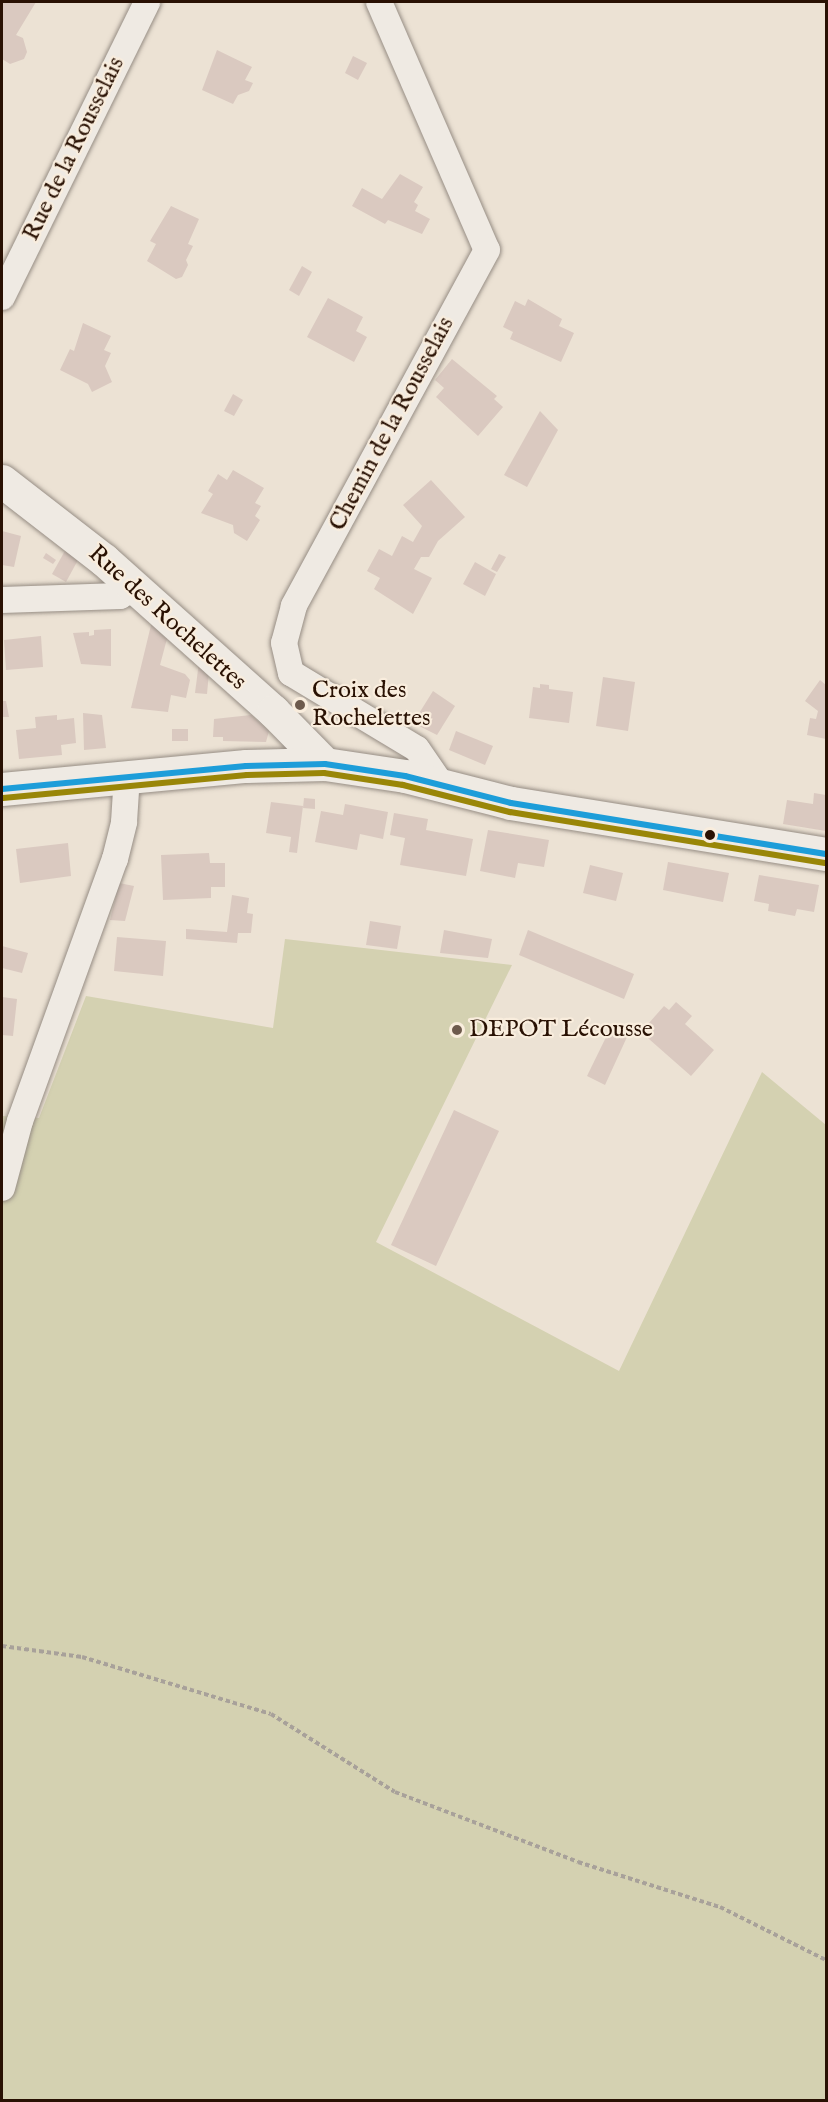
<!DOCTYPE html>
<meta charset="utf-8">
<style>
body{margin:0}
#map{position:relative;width:828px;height:2102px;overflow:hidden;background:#ece2d4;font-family:"IM FELL English",serif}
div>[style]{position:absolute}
.green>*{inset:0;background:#d4d1b1}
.building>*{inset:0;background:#dac9c0}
.path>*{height:4px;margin-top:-2px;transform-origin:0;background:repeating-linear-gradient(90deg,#a8a19a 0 4.5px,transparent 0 7.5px)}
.roads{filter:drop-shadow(0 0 2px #968d84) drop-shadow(0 0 2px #968d84)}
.street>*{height:26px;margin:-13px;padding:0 13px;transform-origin:13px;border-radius:13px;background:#efeae3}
.secondary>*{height:33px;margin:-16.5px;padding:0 16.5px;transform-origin:16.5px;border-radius:16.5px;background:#efeae3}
.bus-1>*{height:6px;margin:-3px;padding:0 3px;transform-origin:3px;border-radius:3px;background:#1d9dd9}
.bus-2>*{height:6px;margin:-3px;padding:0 3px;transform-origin:3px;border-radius:3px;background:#998608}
.dots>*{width:16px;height:16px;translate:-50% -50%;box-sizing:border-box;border:3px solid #f9eddd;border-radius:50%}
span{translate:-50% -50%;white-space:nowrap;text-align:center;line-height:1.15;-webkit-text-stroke:4.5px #f9eddd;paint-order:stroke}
.street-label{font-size:24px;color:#291103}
.poi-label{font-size:24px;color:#291103}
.left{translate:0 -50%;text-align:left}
.frame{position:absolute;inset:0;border:3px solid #291103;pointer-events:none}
</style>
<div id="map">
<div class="green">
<i style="clip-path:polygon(285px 939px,512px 965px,376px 1242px,619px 1371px,762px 1072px,826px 1125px,826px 2100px,2px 2100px,2px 1116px,39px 1118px,86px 996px,273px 1028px)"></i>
</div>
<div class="building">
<i style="clip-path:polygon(2px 2px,36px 2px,16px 35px,23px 38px,27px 52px,24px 59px,10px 64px,2px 59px)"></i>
<i style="clip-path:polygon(217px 50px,252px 67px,245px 80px,253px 83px,249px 91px,238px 95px,233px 104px,202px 90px)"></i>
<i style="clip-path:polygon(353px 56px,367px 63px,358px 80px,345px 73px)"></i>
<i style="clip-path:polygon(400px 174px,423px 187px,414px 202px,418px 205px,415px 211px,430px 219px,422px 234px,388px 220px,385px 224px,352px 206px,362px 188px,382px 199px)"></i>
<i style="clip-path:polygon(171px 206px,199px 219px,188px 244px,193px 246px,186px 260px,188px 265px,182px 277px,176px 279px,147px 261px,156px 244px,150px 241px)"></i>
<i style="clip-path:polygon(302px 266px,312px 272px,299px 296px,289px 290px)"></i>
<i style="clip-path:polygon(328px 298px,363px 317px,356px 331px,367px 337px,354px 362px,307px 337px)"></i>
<i style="clip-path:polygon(528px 299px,562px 319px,559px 326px,574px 333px,561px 362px,510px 339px,513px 332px,503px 327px,515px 301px,525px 306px)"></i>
<i style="clip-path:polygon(83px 323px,111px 336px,104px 350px,111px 353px,105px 366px,112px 382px,92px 392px,88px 384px,60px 370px,70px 349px,74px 351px)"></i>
<i style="clip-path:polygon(452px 359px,497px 396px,494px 399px,503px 407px,478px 436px,436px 397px,444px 388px,435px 380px)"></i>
<i style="clip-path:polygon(233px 394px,243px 400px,234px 416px,224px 411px)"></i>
<i style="clip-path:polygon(540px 411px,558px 430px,527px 487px,504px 475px)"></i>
<i style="clip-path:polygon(233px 470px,264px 488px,255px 503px,261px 506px,255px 516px,260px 520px,247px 541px,234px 533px,233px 525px,201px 513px,213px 494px,208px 491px,218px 474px,227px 480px)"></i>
<i style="clip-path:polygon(431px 480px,465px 517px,438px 541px,429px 557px,421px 557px,414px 569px,432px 578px,413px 614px,374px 589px,380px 578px,367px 571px,379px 549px,392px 556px,402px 536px,413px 542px,422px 526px,403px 505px)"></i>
<i style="clip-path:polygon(2px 531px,21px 536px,14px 567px,2px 565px)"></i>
<i style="clip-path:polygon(66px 549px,78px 560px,66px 582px,52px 574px)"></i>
<i style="clip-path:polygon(46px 553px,56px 560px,53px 564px,43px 558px)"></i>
<i style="clip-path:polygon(499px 554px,506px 557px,497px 572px,491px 569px)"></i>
<i style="clip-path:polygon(475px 562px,496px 574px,485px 596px,463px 584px)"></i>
<i style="clip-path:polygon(152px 621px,168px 635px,160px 665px,185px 674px,190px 680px,186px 698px,171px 695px,168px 712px,131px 708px)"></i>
<i style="clip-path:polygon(111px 629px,111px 666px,81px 664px,73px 633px,89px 632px,89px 636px,94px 635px,94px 630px)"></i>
<i style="clip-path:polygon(41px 636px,43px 667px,6px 670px,4px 640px)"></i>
<i style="clip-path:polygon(199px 662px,209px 672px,207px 694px,195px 693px)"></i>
<i style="clip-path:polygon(603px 677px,635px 682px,628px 731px,596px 726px)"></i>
<i style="clip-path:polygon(820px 680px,826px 685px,826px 739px,807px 735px,810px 718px,816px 719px,818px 711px,805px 701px)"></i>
<i style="clip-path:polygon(540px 684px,549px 685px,549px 689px,573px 692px,569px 723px,529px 718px,533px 687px,540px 688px)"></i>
<i style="clip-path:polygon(433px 691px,455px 706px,437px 735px,413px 723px)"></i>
<i style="clip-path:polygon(2px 701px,6px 701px,9px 717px,2px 717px)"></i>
<i style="clip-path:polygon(83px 713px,102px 715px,106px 748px,84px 750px)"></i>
<i style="clip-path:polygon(57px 715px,57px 720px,74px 718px,76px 743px,61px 745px,62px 755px,19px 759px,16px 730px,36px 728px,35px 717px)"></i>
<i style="clip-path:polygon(251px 715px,269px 731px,266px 742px,223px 741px,223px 737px,213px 737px,214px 719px)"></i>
<i style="clip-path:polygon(172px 729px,188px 729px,188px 741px,172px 741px)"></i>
<i style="clip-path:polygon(456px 731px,493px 746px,485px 765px,449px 750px)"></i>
<i style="clip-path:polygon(814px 793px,826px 795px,826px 831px,783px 824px,787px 800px,813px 804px)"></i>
<i style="clip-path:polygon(304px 798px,315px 799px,315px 809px,303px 808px)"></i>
<i style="clip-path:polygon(271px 802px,303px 806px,297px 853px,289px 852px,291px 837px,266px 833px)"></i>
<i style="clip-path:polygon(345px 804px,388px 812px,383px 839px,360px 834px,357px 850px,315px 842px,321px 811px,343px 815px)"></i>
<i style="clip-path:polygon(394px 813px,428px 819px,426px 830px,473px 839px,466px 876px,400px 865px,405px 838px,390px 835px)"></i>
<i style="clip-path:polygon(488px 830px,549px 840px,544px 867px,518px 863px,515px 878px,480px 871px)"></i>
<i style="clip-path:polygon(68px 843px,71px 876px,20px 883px,16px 849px)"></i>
<i style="clip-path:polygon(209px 853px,210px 863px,225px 863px,225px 887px,211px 887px,211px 898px,163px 900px,161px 855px)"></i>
<i style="clip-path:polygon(668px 862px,729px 873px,723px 902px,663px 890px)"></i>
<i style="clip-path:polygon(590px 865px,623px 873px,616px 901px,583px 893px)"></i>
<i style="clip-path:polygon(759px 875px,819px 885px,814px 912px,797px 909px,795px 916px,768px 911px,769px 904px,754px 901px)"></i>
<i style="clip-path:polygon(119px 883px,134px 886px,125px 921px,110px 920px)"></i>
<i style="clip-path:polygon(232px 895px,249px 898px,247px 913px,253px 914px,251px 933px,238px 933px,237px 943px,186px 939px,186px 929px,227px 932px)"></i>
<i style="clip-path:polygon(370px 921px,401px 926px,397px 949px,366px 945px)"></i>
<i style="clip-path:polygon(444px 930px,492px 939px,488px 958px,440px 953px)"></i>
<i style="clip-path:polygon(528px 930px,634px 974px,624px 999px,519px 955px)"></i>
<i style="clip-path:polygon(117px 937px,166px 941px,163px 976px,114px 971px)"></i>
<i style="clip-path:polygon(2px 946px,28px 953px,22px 973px,2px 968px)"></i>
<i style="clip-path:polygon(2px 997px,17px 999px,13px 1036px,2px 1035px)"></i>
<i style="clip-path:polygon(676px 1002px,692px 1016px,685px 1024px,714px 1050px,691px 1076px,641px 1032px,664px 1006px,669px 1010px)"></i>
<i style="clip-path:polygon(610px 1029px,627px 1037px,605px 1085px,587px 1076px)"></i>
<i style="clip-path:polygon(454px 1110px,499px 1131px,436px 1266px,391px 1245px)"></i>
</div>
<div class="path">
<i style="left:2px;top:1646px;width:81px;rotate:7.8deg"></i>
<i style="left:82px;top:1657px;width:197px;rotate:16.8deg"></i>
<i style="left:271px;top:1714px;width:146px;rotate:32.2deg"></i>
<i style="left:395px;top:1792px;width:196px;rotate:20.9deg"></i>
<i style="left:578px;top:1862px;width:149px;rotate:17.6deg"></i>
<i style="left:720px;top:1907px;width:119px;rotate:26.6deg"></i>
</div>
<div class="roads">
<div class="street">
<i style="left:379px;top:2px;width:270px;rotate:66.5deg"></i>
<i style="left:487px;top:250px;width:405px;rotate:118.5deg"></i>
<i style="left:294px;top:606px;width:38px;rotate:105deg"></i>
<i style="left:284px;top:643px;width:31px;rotate:77deg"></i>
<i style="left:291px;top:673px;width:147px;rotate:31.1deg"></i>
<i style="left:417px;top:749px;width:46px;rotate:55.6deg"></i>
<i style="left:2px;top:297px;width:329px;rotate:-63.8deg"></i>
<i style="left:2px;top:600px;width:118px;rotate:-1.9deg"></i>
<i style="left:120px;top:596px;width:16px;rotate:-30deg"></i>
<i style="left:2px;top:1188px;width:69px;rotate:-75deg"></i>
<i style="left:20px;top:1121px;width:279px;rotate:-70.1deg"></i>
<i style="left:115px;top:859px;width:38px;rotate:-76deg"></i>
<i style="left:124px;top:822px;width:46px;rotate:-86.3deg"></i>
</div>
<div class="secondary">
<i style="left:2px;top:481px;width:129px;rotate:37.8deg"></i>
<i style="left:104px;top:560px;width:227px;rotate:41.8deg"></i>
<i style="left:273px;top:711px;width:74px;rotate:45.5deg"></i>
<i style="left:2px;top:789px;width:245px;rotate:-5.4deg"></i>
<i style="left:246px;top:766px;width:79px;rotate:-1.5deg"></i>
<i style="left:325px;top:764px;width:81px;rotate:8.5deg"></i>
<i style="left:405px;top:776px;width:109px;rotate:14.3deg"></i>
<i style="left:511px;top:803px;width:319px;rotate:9.2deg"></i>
</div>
</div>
<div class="bus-1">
<i style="left:2px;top:789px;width:245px;rotate:-5.4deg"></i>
<i style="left:246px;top:766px;width:79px;rotate:-1.5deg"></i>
<i style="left:325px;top:764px;width:81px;rotate:8.5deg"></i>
<i style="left:405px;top:776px;width:109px;rotate:14.3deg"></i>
<i style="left:511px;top:803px;width:319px;rotate:9.2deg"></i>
</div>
<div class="bus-2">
<i style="left:3px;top:798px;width:245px;rotate:-5.4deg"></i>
<i style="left:247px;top:775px;width:77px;rotate:-1.5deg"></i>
<i style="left:324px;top:773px;width:80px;rotate:8.6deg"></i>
<i style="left:403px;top:785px;width:110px;rotate:14.2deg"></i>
<i style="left:510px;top:812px;width:319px;rotate:9.2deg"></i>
</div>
<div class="dots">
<i style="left:300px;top:705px;background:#6d5a4c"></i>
<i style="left:710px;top:835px;background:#291103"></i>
<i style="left:457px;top:1030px;background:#6d5a4c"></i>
</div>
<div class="street-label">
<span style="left:74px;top:149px;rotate:-64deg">Rue de la Rousselais</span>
<span style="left:392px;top:424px;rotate:-62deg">Chemin de la Rousselais</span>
<span style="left:167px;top:618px;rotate:42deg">Rue des Rochelettes</span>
</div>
<div class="poi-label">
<span class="left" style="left:312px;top:705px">Croix des<br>Rochelettes</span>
<span class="left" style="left:469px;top:1030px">DEPOT Lécousse</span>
</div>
<div class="frame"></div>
</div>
